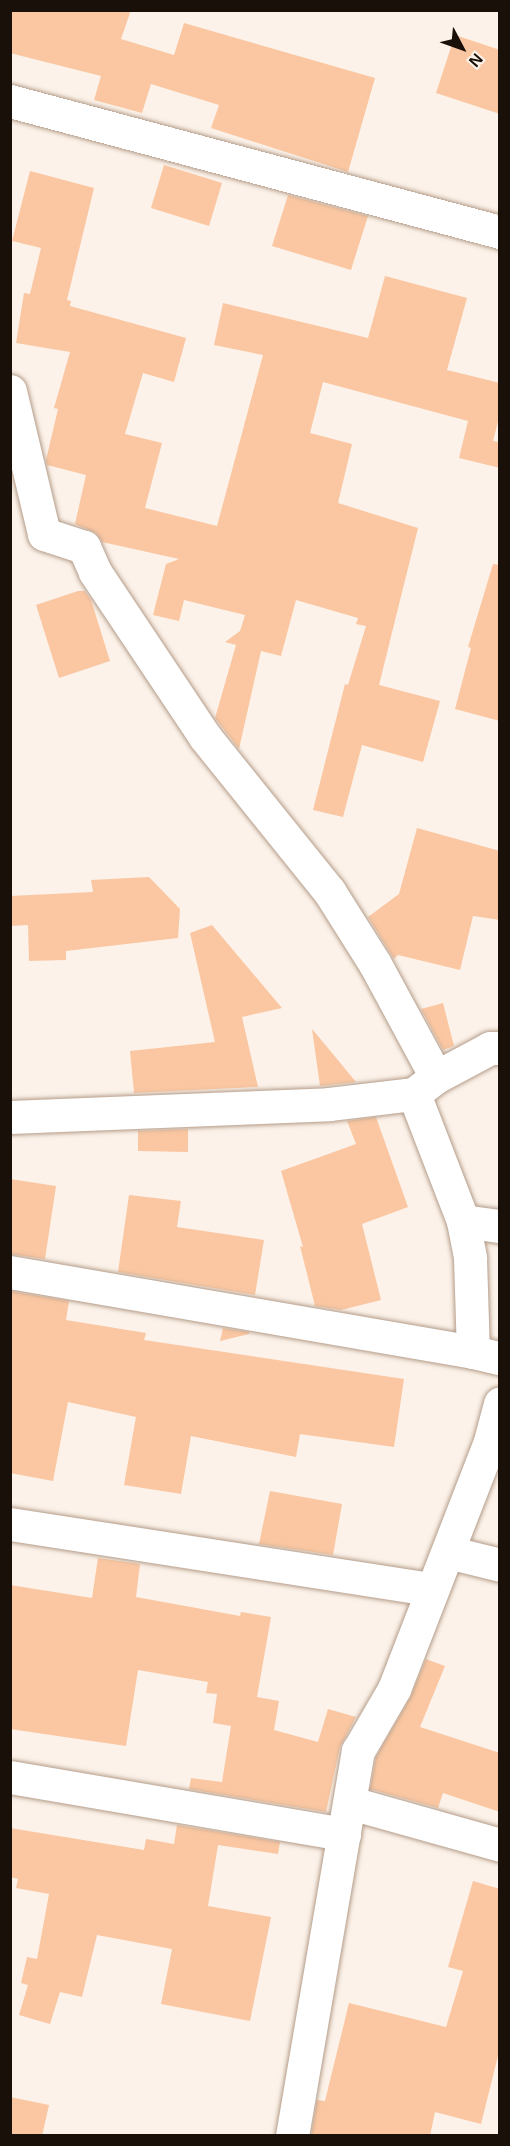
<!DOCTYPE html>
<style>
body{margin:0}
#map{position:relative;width:510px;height:2146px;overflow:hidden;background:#fcf2e9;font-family:Helvetica,sans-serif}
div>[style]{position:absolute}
.building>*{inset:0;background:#fac7a2}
.roads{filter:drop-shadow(0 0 2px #b49c89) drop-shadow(0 0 2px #b49c89)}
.minor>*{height:33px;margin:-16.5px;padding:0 16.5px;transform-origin:16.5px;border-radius:16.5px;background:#fff}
span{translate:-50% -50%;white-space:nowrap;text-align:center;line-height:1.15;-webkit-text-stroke:6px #fcf2e9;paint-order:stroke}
.frame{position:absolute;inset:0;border:12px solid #181009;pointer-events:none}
.north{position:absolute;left:432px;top:18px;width:60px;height:60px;-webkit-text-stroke:4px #fcf2e9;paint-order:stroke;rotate:131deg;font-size:16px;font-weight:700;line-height:24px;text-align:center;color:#181009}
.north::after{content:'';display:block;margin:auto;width:21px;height:27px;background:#181009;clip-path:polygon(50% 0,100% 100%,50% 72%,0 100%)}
</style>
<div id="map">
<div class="building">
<i style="clip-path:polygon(10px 10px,131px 10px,121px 39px,174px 55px,184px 23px,375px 78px,348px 172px,211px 128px,219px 105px,151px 84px,142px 113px,94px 100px,101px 76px,10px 53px)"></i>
<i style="clip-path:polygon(455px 35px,500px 50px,500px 114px,436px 93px)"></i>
<i style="clip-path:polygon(164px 165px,222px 183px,209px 226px,151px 208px)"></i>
<i style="clip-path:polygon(30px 171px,94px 188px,67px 300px,71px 301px,70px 306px,186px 338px,174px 382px,143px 373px,125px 434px,162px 443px,145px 508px,217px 526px,263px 355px,214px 345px,223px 303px,368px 338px,385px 276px,467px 298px,447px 370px,500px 383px,500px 414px,493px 441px,500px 442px,500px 468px,459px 458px,468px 421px,323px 382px,310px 433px,352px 444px,338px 503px,418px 528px,379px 685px,440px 701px,423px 762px,362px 745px,343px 817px,313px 810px,345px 684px,348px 685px,366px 626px,356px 624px,358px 618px,296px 600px,281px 656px,261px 651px,239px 749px,215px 718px,236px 645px,225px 642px,240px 631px,245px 615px,184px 600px,179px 621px,153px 615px,166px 564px,179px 559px,102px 542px,96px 533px,75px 524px,86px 475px,47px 465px,46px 460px,58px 409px,54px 408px,70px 352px,16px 343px,24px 293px,30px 294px,41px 248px,12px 241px)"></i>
<i style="clip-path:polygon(288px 195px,368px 216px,351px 270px,272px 246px)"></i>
<i style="clip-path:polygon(493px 564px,500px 565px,500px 721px,455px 709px,471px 648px,468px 647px)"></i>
<i style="clip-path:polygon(78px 591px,85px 591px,91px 600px,110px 661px,59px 678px,36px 605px)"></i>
<i style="clip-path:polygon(417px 828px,500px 851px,500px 920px,473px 916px,460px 970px,398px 955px,394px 959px,368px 917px,399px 894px)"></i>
<i style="clip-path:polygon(149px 877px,180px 909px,178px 938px,66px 951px,66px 960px,29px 961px,28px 925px,10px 926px,10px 896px,93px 892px,91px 880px)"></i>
<i style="clip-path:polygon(212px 925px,282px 1008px,242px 1017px,258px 1087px,134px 1093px,130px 1051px,215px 1042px,190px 933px)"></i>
<i style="clip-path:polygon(443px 1003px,454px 1046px,443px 1050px,421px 1009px)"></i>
<i style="clip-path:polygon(312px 1029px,323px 1042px,356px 1082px,320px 1086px)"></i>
<i style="clip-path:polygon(376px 1117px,408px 1207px,362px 1224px,381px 1300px,341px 1310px,315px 1306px,300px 1246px,303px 1247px,281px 1171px,356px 1144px,347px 1121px)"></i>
<i style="clip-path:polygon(188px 1129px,188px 1152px,138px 1151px,138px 1131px)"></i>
<i style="clip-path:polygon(10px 1179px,56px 1186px,45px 1259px,10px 1254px)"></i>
<i style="clip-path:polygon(129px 1195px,181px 1201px,177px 1227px,264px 1240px,255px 1295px,118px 1272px)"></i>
<i style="clip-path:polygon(10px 1291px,69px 1301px,66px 1320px,146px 1333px,144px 1340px,404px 1379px,394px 1447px,300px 1434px,296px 1457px,191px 1436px,181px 1494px,124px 1485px,136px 1417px,68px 1402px,53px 1481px,10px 1473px)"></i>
<i style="clip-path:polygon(223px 1328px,249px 1332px,249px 1334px,220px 1341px)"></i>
<i style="clip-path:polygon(270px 1491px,342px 1504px,333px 1555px,259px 1544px)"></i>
<i style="clip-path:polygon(98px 1558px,140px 1564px,136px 1597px,240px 1616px,241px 1612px,271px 1617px,257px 1697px,279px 1701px,274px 1730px,318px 1742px,328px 1709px,356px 1717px,340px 1747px,326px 1812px,189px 1789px,191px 1778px,222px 1782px,231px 1726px,213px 1723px,217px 1694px,206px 1693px,208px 1682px,138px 1670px,126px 1746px,10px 1729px,10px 1585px,92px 1598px)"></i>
<i style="clip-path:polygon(426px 1659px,445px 1666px,420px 1727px,500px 1753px,500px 1812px,443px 1793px,438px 1808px,370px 1789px,376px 1757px,410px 1698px)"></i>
<i style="clip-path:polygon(177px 1825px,280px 1842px,278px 1854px,218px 1845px,208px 1906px,271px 1917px,250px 2021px,161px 2004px,172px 1949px,97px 1935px,82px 1997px,60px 1992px,50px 2024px,19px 2015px,28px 1985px,21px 1983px,27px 1957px,37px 1959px,49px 1894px,16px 1888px,18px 1879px,10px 1877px,10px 1828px,144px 1850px,146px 1839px,174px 1844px)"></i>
<i style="clip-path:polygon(473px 1881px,500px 1889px,500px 2048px,481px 2124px,435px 2112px,430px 2136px,311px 2136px,317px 2100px,325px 2101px,349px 2003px,446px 2027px,463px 1971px,448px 1967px)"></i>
<i style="clip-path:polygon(10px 2097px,49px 2105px,42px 2136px,10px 2136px)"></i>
</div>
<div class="roads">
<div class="minor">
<i style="left:10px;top:101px;width:507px;rotate:14.97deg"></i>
<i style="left:10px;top:391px;width:147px;rotate:76.6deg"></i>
<i style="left:44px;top:534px;width:42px;rotate:18deg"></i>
<i style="left:84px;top:547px;width:27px;rotate:66deg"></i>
<i style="left:95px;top:572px;width:198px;rotate:56.3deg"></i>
<i style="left:205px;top:737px;width:198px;rotate:51.2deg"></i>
<i style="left:329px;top:891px;width:86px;rotate:57.8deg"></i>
<i style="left:375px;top:964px;width:128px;rotate:61.6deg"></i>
<i style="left:414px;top:1094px;width:136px;rotate:68.9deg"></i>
<i style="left:463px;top:1221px;width:38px;rotate:79deg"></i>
<i style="left:470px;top:1258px;width:94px;rotate:88.2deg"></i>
<i style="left:473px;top:1352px;width:28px;rotate:13deg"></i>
<i style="left:10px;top:1117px;width:319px;rotate:-2.3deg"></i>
<i style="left:329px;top:1104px;width:86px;rotate:-6.7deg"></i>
<i style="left:414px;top:1094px;width:28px;rotate:-38deg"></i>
<i style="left:436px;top:1077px;width:61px;rotate:-28.2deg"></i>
<i style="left:490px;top:1048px;width:10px"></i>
<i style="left:463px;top:1221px;width:37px;rotate:8deg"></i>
<i style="left:10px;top:1272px;width:470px;rotate:9.8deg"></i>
<i style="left:10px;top:1524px;width:424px;rotate:8.8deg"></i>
<i style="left:448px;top:1552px;width:54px;rotate:14deg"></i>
<i style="left:10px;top:1777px;width:339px;rotate:9.7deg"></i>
<i style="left:351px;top:1803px;width:155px;rotate:15.7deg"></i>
<i style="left:292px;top:2136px;width:391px;rotate:-80.3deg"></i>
<i style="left:358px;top:1751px;width:72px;rotate:-59.9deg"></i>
<i style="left:394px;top:1689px;width:266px;rotate:-68.8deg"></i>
<i style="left:490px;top:1441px;width:39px;rotate:-75deg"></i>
</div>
</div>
<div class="frame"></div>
<div class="north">N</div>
</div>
